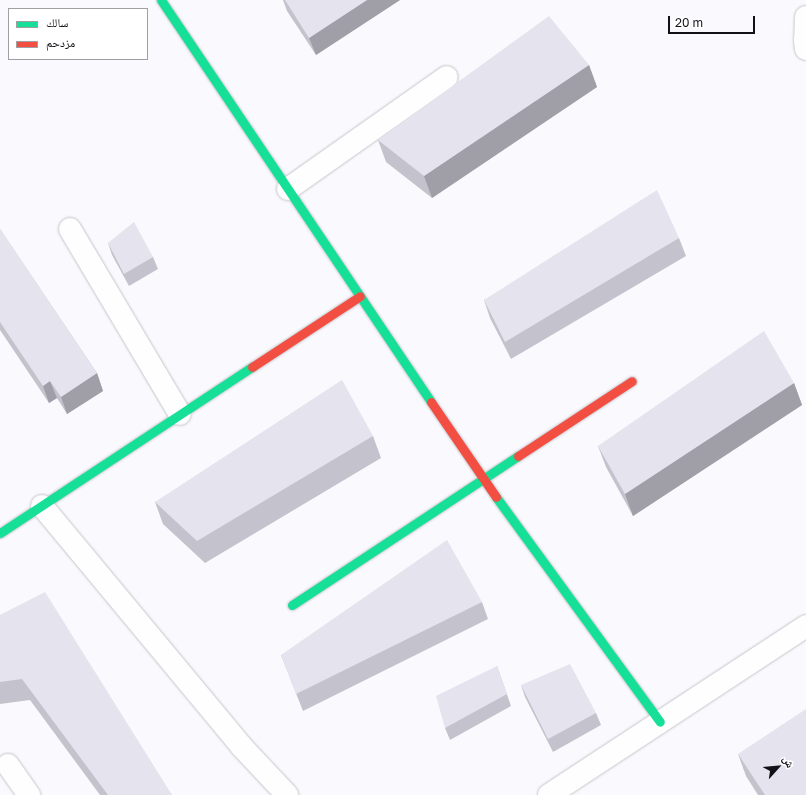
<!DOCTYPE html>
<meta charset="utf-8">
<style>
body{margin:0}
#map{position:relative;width:806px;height:795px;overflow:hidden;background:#f9f9fe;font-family:"Golos Text","Noto Naskh Arabic",sans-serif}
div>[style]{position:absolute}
.roads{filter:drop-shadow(0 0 1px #c6c6cb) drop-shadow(0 0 1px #c6c6cb)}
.street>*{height:22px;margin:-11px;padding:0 11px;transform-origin:11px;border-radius:11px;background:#fefeff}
.fast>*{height:9px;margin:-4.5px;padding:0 4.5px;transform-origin:4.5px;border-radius:4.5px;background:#16e098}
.jam>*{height:9px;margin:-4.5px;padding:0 4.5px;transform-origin:4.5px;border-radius:4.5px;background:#f24e42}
.wall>*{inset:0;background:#c4c3cd}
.shaded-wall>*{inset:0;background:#a09fa7}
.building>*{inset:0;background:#e4e3ee}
span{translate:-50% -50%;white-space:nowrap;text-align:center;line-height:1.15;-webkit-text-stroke:3.5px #fff;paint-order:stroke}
.legend{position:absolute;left:8px;top:8px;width:140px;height:52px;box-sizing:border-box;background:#fff;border:1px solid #a0a0a2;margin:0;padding:5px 7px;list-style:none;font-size:12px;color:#111117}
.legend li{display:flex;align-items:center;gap:8px;height:20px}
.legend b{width:20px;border:1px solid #a0a0a2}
.north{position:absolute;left:758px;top:747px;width:40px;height:40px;-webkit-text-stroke:3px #fff;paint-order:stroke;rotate:63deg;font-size:11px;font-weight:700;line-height:16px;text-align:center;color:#111117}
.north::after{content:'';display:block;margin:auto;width:14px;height:18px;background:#111117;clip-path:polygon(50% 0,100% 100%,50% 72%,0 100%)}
.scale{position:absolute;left:668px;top:16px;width:87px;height:18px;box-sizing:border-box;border:2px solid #111117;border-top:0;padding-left:5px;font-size:12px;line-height:14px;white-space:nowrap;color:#111117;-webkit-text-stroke:3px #fff;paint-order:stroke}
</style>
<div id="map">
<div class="roads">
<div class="street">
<i style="left:806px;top:17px;width:23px;rotate:92deg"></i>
<i style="left:805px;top:40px;width:9px;rotate:84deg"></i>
<i style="left:288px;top:189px;width:194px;rotate:-35.2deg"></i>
<i style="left:70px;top:229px;width:215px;rotate:59.3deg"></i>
<i style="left:42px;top:506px;width:313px;rotate:50.3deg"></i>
<i style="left:242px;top:747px;width:66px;rotate:46.8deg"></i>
<i style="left:8px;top:765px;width:37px;rotate:55deg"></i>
<i style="left:549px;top:795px;width:308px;rotate:-33.3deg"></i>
</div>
<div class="fast">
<i style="left:161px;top:0;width:484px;rotate:56.1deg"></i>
<i style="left:496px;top:497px;width:278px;rotate:53.9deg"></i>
<i style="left:0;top:533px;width:302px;rotate:-33.4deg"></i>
<i style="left:292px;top:605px;width:271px;rotate:-33.4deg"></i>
</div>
<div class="jam">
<i style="left:252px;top:367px;width:129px;rotate:-33.3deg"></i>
<i style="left:431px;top:402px;width:115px;rotate:55.6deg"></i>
<i style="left:518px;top:456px;width:136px;rotate:-33.3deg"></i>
</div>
</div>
<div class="wall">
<i style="clip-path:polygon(283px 0,400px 0,316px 55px,287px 11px)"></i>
<i style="clip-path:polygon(589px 65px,597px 87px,432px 198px,386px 162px,378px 140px)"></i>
<i style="clip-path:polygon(0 229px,97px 373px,103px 391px,67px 414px,57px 398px,49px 403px,0 330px)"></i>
<i style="clip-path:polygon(679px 238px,686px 256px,511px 359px,490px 318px,484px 300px)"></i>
<i style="clip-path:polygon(108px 243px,153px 257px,158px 269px,129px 286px,112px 255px)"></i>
<i style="clip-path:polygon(794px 383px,802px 405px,633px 516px,606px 467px,598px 446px)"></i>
<i style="clip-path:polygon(373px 436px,381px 458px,205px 563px,163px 524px,155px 502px)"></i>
<i style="clip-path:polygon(482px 602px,488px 619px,303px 711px,281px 655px)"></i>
<i style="clip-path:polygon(0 615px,172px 795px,100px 795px,30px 700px,0 704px)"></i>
<i style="clip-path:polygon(497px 666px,511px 706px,450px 740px,445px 728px)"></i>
<i style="clip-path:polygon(521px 685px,596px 713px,601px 725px,553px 752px,525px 697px)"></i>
<i style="clip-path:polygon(738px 754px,806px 795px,758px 795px,746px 776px)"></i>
</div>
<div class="shaded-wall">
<i style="clip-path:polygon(367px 0,400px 0,316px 55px,309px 38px)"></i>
<i style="clip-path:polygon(589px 65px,597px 87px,432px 198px,424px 176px)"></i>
<i style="clip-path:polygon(97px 373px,103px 391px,67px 414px,61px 397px)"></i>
<i style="clip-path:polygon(50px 381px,57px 398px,49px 403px,43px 386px)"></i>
<i style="clip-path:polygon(794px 383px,802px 405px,633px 516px,625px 494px)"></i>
</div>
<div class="building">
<i style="clip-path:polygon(285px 0,367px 0,309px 38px)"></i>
<i style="clip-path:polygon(549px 16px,589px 65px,424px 176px,378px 140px)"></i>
<i style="clip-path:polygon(657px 190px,679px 238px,505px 342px,484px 300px)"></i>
<i style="clip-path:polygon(134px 222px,153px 257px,124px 274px,108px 243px)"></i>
<i style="clip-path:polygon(0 229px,97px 373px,61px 397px,50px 381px,43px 386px,0 322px)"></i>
<i style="clip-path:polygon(764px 331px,794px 383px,625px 494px,598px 446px)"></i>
<i style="clip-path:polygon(342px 380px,373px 436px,197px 541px,155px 502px)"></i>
<i style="clip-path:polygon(447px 540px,482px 602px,296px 694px,281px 655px)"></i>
<i style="clip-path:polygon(45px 592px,172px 795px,108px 795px,22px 679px,0 682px,0 615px)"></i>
<i style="clip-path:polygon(570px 664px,596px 713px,548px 739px,521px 685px)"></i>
<i style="clip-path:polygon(497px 666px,507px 694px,445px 728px,436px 696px)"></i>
<i style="clip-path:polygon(806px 709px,806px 795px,765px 795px,738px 754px)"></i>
</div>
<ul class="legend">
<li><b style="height:5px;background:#16e098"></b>سالك</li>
<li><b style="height:5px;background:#f24e42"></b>مزدحم</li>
</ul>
<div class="north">ش</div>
<div class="scale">20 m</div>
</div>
